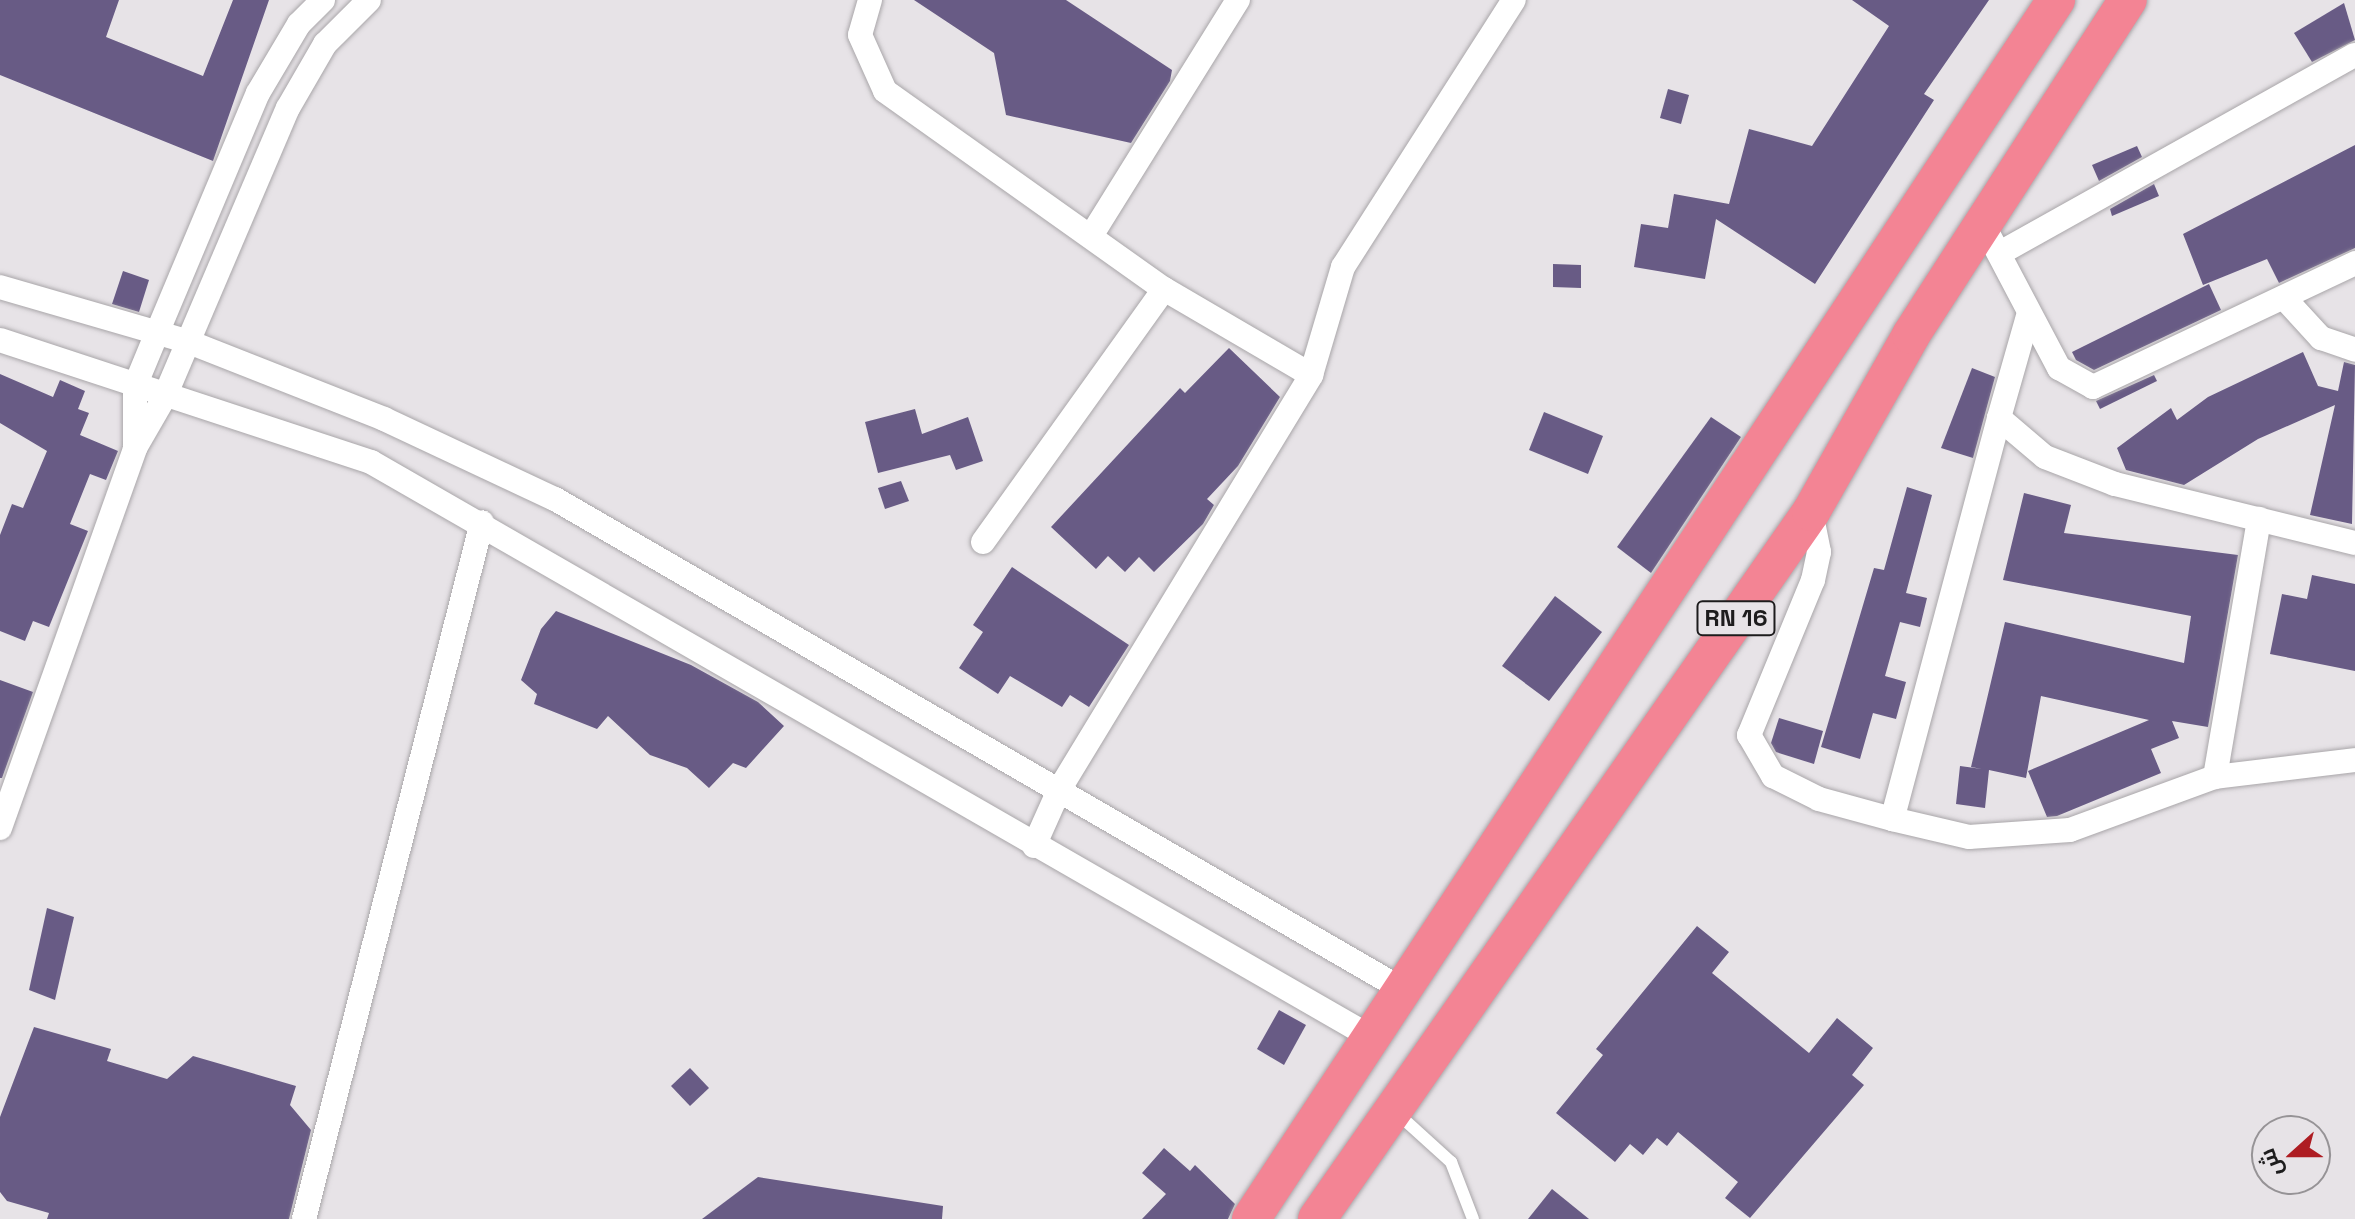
<!DOCTYPE html>
<meta charset="utf-8">
<style>
body{margin:0}
#map{position:relative;width:2355px;height:1219px;overflow:hidden;background:#e7e3e7;font-family:"Space Grotesk",Cairo,sans-serif}
div>[style]{position:absolute}
.building>*{inset:0;background:#685b85}
.roads{filter:drop-shadow(0 0 2px #a9a6a9) drop-shadow(0 0 2px #a9a6a9)}
.service>*{height:12px;margin:-6px;padding:0 6px;transform-origin:6px;border-radius:6px;background:#fff}
.minor>*{height:24px;margin:-12px;padding:0 12px;transform-origin:12px;border-radius:12px;background:#fff}
.trunk>*{height:38px;margin:-19px;padding:0 19px;transform-origin:19px;border-radius:19px;background:#f38494}
span{translate:-50% -50%;white-space:nowrap;text-align:center;line-height:1.15;-webkit-text-stroke:8px #e7e3e7;paint-order:stroke}
.shield-label span{padding:2px 6px;background:#e7e3e7;border:2px solid;border-radius:6px;-webkit-text-stroke-width:0}
.shield-label{font-size:24px;color:#1d1c1d;font-weight:700}
.north{position:absolute;left:2251px;top:1115px;width:80px;height:80px;box-sizing:border-box;background:#e7e3e7;border:2px solid #969396;border-radius:50%;rotate:249deg;font-size:22px;font-weight:700;line-height:32px;text-align:center;color:#1d1c1d}
.north::after{content:'';display:block;margin:auto;width:28px;height:36px;background:#ae1c22;clip-path:polygon(50% 0,100% 100%,50% 72%,0 100%)}
</style>
<div id="map">
<div class="building">
<i style="clip-path:polygon(0 0,119px 0,106px 37px,203px 76px,233px 0,269px 0,213px 161px,0 75px)"></i>
<i style="clip-path:polygon(914px 0,1066px 0,1172px 70px,1170px 81px,1131px 143px,1006px 115px,994px 53px)"></i>
<i style="clip-path:polygon(1852px 0,1989px 0,1924px 94px,1934px 100px,1815px 284px,1716px 219px,1705px 279px,1634px 267px,1641px 224px,1668px 228px,1674px 194px,1729px 204px,1749px 129px,1812px 146px,1889px 26px)"></i>
<i style="clip-path:polygon(2344px 3px,2355px 40px,2312px 62px,2294px 33px)"></i>
<i style="clip-path:polygon(1668px 89px,1689px 95px,1681px 124px,1660px 118px)"></i>
<i style="clip-path:polygon(2355px 145px,2355px 248px,2279px 283px,2267px 259px,2203px 285px,2183px 234px)"></i>
<i style="clip-path:polygon(2137px 146px,2142px 157px,2099px 181px,2092px 165px)"></i>
<i style="clip-path:polygon(2154px 184px,2159px 196px,2112px 216px,2110px 209px)"></i>
<i style="clip-path:polygon(1553px 264px,1581px 265px,1581px 288px,1553px 287px)"></i>
<i style="clip-path:polygon(123px 271px,149px 280px,139px 312px,112px 304px)"></i>
<i style="clip-path:polygon(2209px 284px,2221px 310px,2094px 370px,2076px 360px,2072px 352px)"></i>
<i style="clip-path:polygon(1229px 348px,1280px 397px,1238px 466px,1207px 499px,1214px 505px,1203px 524px,1154px 572px,1139px 557px,1125px 572px,1108px 556px,1096px 569px,1051px 527px,1180px 388px,1185px 393px)"></i>
<i style="clip-path:polygon(2303px 352px,2318px 386px,2338px 391px,2344px 362px,2355px 365px,2352px 524px,2310px 515px,2335px 405px,2258px 439px,2184px 485px,2126px 470px,2117px 448px,2171px 408px,2177px 420px,2208px 397px)"></i>
<i style="clip-path:polygon(1972px 368px,1995px 377px,1973px 458px,1941px 448px)"></i>
<i style="clip-path:polygon(0 374px,53px 397px,60px 380px,85px 391px,78px 409px,89px 413px,80px 435px,118px 451px,106px 480px,90px 474px,70px 524px,88px 531px,49px 627px,33px 621px,25px 641px,0 631px,0 535px,12px 504px,23px 508px,47px 451px,0 423px)"></i>
<i style="clip-path:polygon(2154px 375px,2157px 381px,2100px 409px,2096px 401px)"></i>
<i style="clip-path:polygon(915px 409px,922px 434px,968px 417px,983px 461px,956px 470px,950px 455px,878px 473px,865px 422px)"></i>
<i style="clip-path:polygon(1544px 412px,1603px 436px,1588px 474px,1529px 450px)"></i>
<i style="clip-path:polygon(1711px 417px,1741px 437px,1651px 573px,1617px 547px)"></i>
<i style="clip-path:polygon(901px 481px,909px 501px,885px 509px,878px 488px)"></i>
<i style="clip-path:polygon(1907px 487px,1932px 495px,1906px 593px,1927px 598px,1920px 627px,1900px 622px,1885px 676px,1906px 682px,1896px 719px,1873px 713px,1860px 759px,1821px 747px,1874px 568px,1884px 570px)"></i>
<i style="clip-path:polygon(2024px 493px,2071px 505px,2064px 533px,2238px 555px,2208px 727px,2172px 721px,2179px 738px,2151px 749px,2161px 773px,2057px 816px,2047px 817px,2028px 771px,2149px 720px,2041px 696px,2026px 778px,1989px 770px,1985px 808px,1956px 804px,1960px 766px,1982px 769px,1971px 767px,2005px 622px,2184px 663px,2191px 616px,2003px 580px)"></i>
<i style="clip-path:polygon(1012px 567px,1129px 645px,1089px 707px,1070px 695px,1062px 707px,1010px 676px,998px 694px,959px 668px,983px 632px,973px 625px)"></i>
<i style="clip-path:polygon(2312px 575px,2355px 584px,2355px 671px,2270px 654px,2282px 594px,2307px 599px)"></i>
<i style="clip-path:polygon(1555px 596px,1602px 632px,1549px 701px,1502px 666px)"></i>
<i style="clip-path:polygon(556px 611px,691px 665px,758px 702px,784px 726px,746px 768px,733px 763px,709px 788px,687px 768px,650px 755px,608px 716px,597px 729px,534px 704px,537px 694px,521px 680px,541px 629px)"></i>
<i style="clip-path:polygon(0 680px,33px 692px,2px 778px,0 778px)"></i>
<i style="clip-path:polygon(1779px 718px,1823px 731px,1814px 764px,1776px 752px,1771px 743px)"></i>
<i style="clip-path:polygon(47px 908px,74px 917px,55px 1000px,29px 990px)"></i>
<i style="clip-path:polygon(1697px 926px,1729px 952px,1712px 973px,1809px 1053px,1837px 1018px,1873px 1048px,1852px 1075px,1864px 1085px,1750px 1218px,1725px 1198px,1738px 1182px,1678px 1132px,1667px 1146px,1657px 1138px,1643px 1155px,1630px 1144px,1615px 1162px,1556px 1113px,1603px 1055px,1596px 1049px)"></i>
<i style="clip-path:polygon(1279px 1010px,1306px 1025px,1284px 1065px,1257px 1049px)"></i>
<i style="clip-path:polygon(34px 1027px,111px 1049px,107px 1061px,167px 1079px,193px 1056px,296px 1086px,290px 1105px,311px 1130px,289px 1219px,47px 1219px,49px 1213px,7px 1201px,0 1192px,0 1117px)"></i>
<i style="clip-path:polygon(690px 1068px,709px 1088px,690px 1106px,671px 1086px)"></i>
<i style="clip-path:polygon(1164px 1148px,1190px 1171px,1195px 1165px,1235px 1204px,1228px 1219px,1142px 1219px,1166px 1194px,1142px 1173px)"></i>
<i style="clip-path:polygon(758px 1177px,943px 1206px,942px 1219px,702px 1219px)"></i>
<i style="clip-path:polygon(1552px 1189px,1589px 1219px,1528px 1219px)"></i>
</div>
<div class="roads">
<div class="service">
<i style="left:1398px;top:1114px;width:72px;rotate:42.2deg"></i>
<i style="left:1451px;top:1162px;width:61px;rotate:68.9deg"></i>
</div>
<div class="minor">
<i style="left:870px;top:0;width:36px;rotate:106deg"></i>
<i style="left:860px;top:35px;width:61px;rotate:65.9deg"></i>
<i style="left:885px;top:91px;width:342px;rotate:35.4deg"></i>
<i style="left:1164px;top:289px;width:170px;rotate:30.3deg"></i>
<i style="left:1983px;top:224px;width:163px;rotate:62.2deg"></i>
<i style="left:2059px;top:368px;width:39px;rotate:29deg"></i>
<i style="left:2093px;top:387px;width:290px;rotate:-25.3deg"></i>
<i style="left:1091px;top:236px;width:278px;rotate:-58.1deg"></i>
<i style="left:2000px;top:253px;width:406px;rotate:-29.2deg"></i>
<i style="left:0;top:287px;width:197px;rotate:16.2deg"></i>
<i style="left:189px;top:342px;width:210px;rotate:21.5deg"></i>
<i style="left:384px;top:419px;width:189px;rotate:25.1deg"></i>
<i style="left:555px;top:499px;width:976px;rotate:30.06deg"></i>
<i style="left:2286px;top:300px;width:52px;rotate:47.4deg"></i>
<i style="left:2321px;top:338px;width:36px;rotate:19deg"></i>
<i style="left:2028px;top:316px;width:106px;rotate:105.9deg"></i>
<i style="left:1999px;top:418px;width:60px;rotate:40.3deg"></i>
<i style="left:2045px;top:457px;width:75px;rotate:21.1deg"></i>
<i style="left:2115px;top:484px;width:247px;rotate:13.8deg"></i>
<i style="left:0;top:340px;width:391px;rotate:18.2deg"></i>
<i style="left:371px;top:462px;width:1154px;rotate:29.9deg"></i>
<i style="left:1999px;top:418px;width:415px;rotate:104.9deg"></i>
<i style="left:1892px;top:819px;width:79px;rotate:13.2deg"></i>
<i style="left:1969px;top:837px;width:101px;rotate:-4deg"></i>
<i style="left:2070px;top:830px;width:154px;rotate:-20.1deg"></i>
<i style="left:2215px;top:777px;width:141px;rotate:-6.9deg"></i>
<i style="left:135px;top:448px;width:62px;rotate:-90deg"></i>
<i style="left:135px;top:386px;width:57px;rotate:-67.5deg"></i>
<i style="left:157px;top:333px;width:260px;rotate:-67.2deg"></i>
<i style="left:258px;top:93px;width:80px;rotate:-59.3deg"></i>
<i style="left:299px;top:24px;width:34px;rotate:-45deg"></i>
<i style="left:1811px;top:512px;width:41px;rotate:78.7deg"></i>
<i style="left:1819px;top:552px;width:29px;rotate:102deg"></i>
<i style="left:1813px;top:580px;width:168px;rotate:112.4deg"></i>
<i style="left:1749px;top:735px;width:48px;rotate:59.7deg"></i>
<i style="left:1773px;top:776px;width:51px;rotate:26.6deg"></i>
<i style="left:1819px;top:799px;width:76px;rotate:15.3deg"></i>
<i style="left:983px;top:542px;width:311px;rotate:-54.4deg"></i>
<i style="left:2215px;top:777px;width:262px;rotate:-80.3deg"></i>
<i style="left:0;top:828px;width:403px;rotate:-70.4deg"></i>
<i style="left:135px;top:448px;width:60px;rotate:-60deg"></i>
<i style="left:165px;top:396px;width:313px;rotate:-66.9deg"></i>
<i style="left:288px;top:108px;width:74px;rotate:-60deg"></i>
<i style="left:325px;top:44px;width:62px;rotate:-45deg"></i>
<i style="left:1034px;top:846px;width:61px;rotate:-65.9deg"></i>
<i style="left:1059px;top:790px;width:486px;rotate:-58.7deg"></i>
<i style="left:1311px;top:375px;width:113px;rotate:-73.5deg"></i>
<i style="left:1343px;top:267px;width:317px;rotate:-57.4deg"></i>
<i style="left:304px;top:1219px;width:719px;rotate:-75.67deg"></i>
</div>
<div class="trunk">
<i style="left:1251px;top:1219px;width:1461px;rotate:-56.56deg"></i>
<i style="left:1317px;top:1219px;width:862px;rotate:-55.06deg"></i>
<i style="left:1811px;top:512px;width:203px;rotate:-60.5deg"></i>
<i style="left:1911px;top:335px;width:399px;rotate:-57.1deg"></i>
</div>
</div>
<div class="shield-label">
<span style="left:1736px;top:618px">RN 16</span>
</div>
<div class="north">ش</div>
</div>
